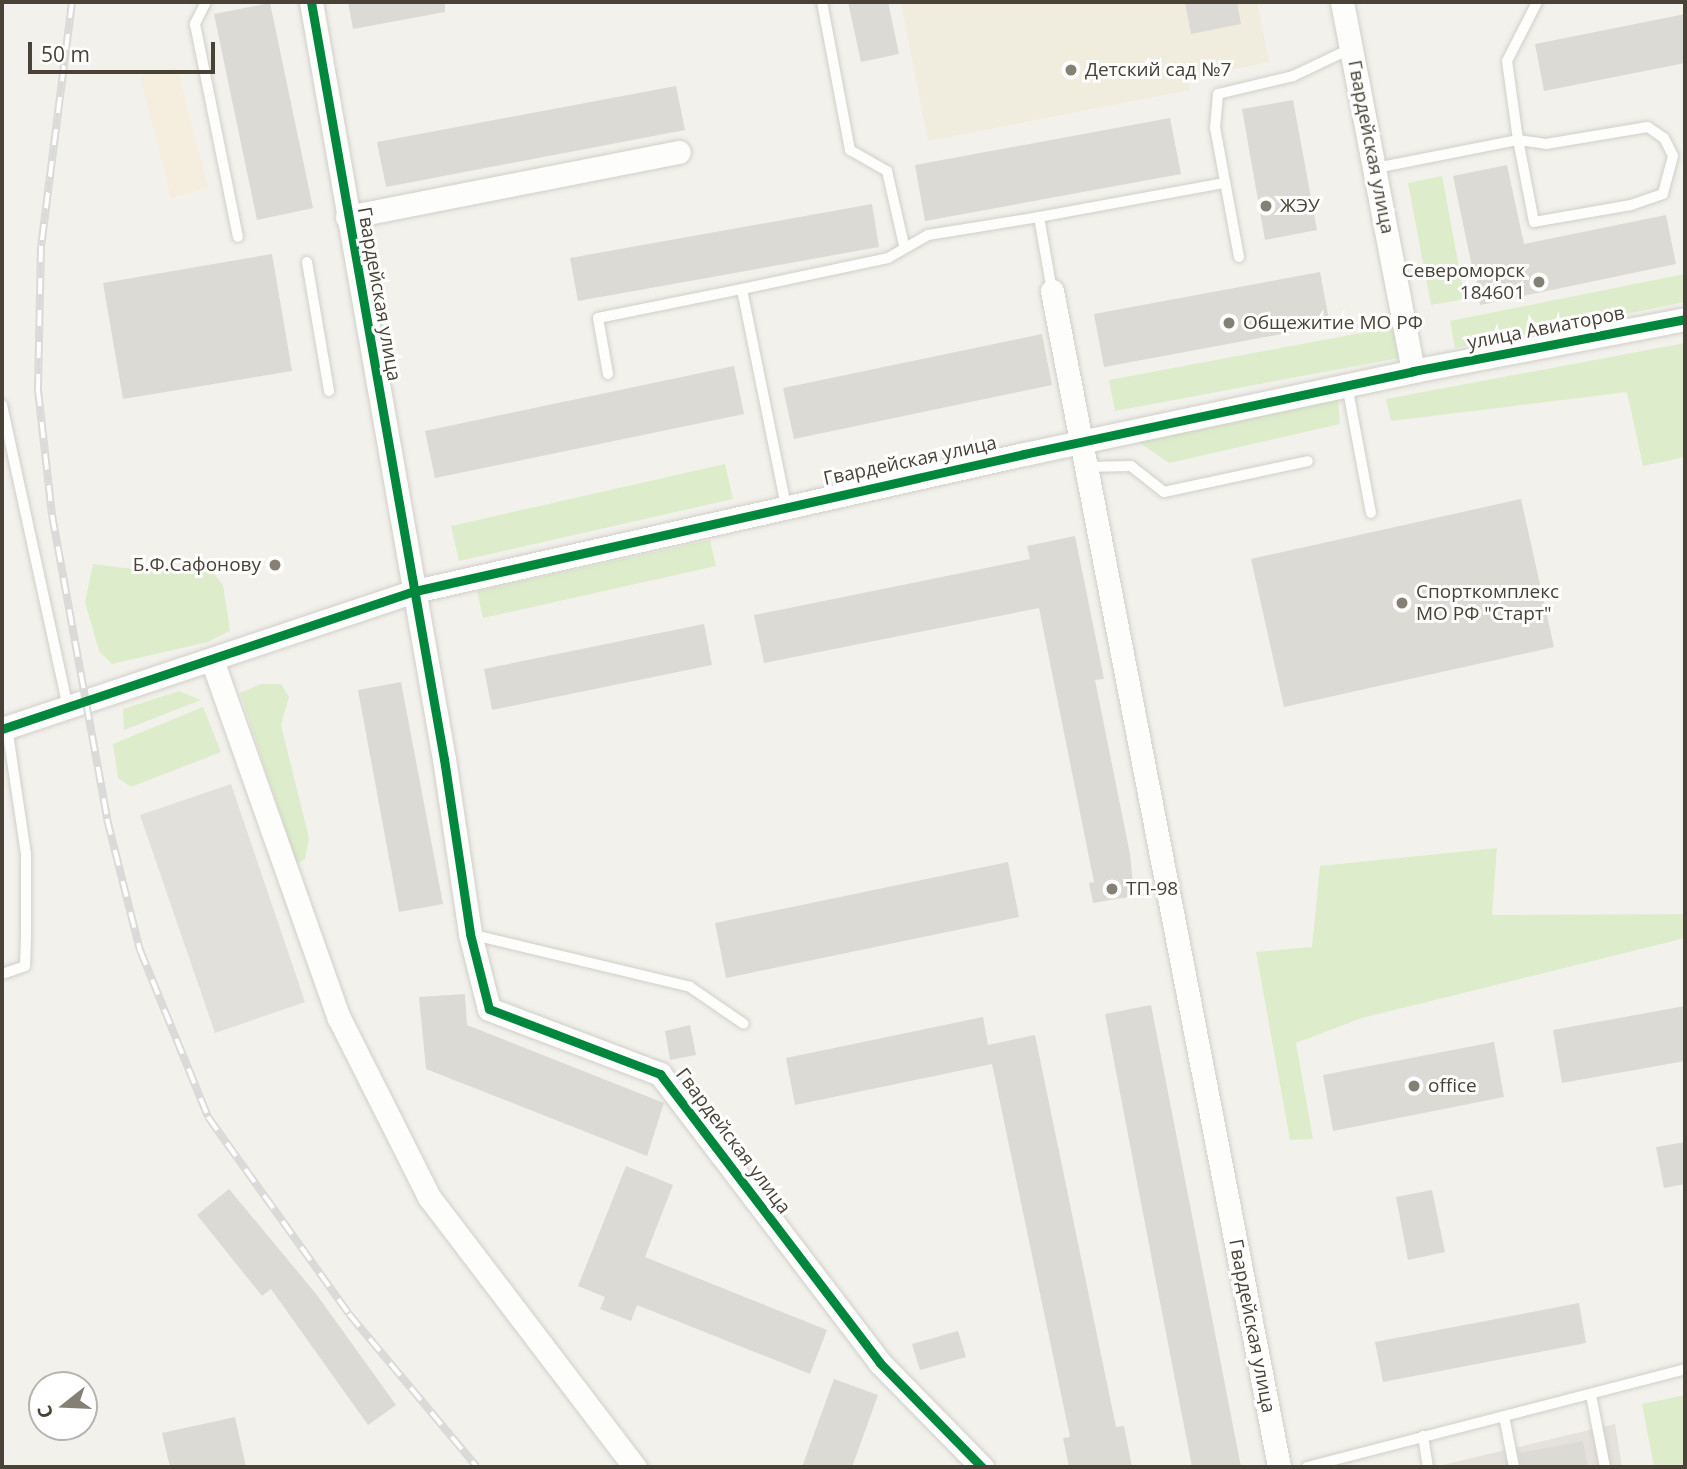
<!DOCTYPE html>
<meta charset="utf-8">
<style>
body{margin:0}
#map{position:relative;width:1687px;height:1469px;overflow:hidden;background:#f2f1ec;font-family:"Open Sans",sans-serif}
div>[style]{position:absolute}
.commercial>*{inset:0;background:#f5eede}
.industrial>*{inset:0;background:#e5e2dd}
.education>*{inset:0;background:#f0edde}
.green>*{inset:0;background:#ddedcb}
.parking>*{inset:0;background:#e1e0db}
.building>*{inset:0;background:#dcdad4}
.roads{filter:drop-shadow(0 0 2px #d0cfc9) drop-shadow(0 0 2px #d0cfc9)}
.service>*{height:10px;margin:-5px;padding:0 5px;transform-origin:5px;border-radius:5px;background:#fdfdfc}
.minor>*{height:23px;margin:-11.5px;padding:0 11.5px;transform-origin:11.5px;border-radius:11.5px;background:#fdfdfc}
.rail>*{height:8px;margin-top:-4px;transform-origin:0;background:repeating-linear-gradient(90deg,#fff 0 16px,#dadad9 0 32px);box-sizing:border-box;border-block:2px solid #dadad9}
.cycleway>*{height:9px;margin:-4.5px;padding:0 4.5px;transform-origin:4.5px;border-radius:4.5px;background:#00873e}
.dots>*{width:19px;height:19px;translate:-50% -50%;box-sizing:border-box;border:4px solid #fff;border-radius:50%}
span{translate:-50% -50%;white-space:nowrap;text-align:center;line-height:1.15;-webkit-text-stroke:6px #fff;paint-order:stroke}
.poi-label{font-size:19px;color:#494337}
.left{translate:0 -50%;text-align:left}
.right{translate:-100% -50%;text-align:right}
.street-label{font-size:19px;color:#494337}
.frame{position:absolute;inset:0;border:4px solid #494337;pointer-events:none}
.north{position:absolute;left:28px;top:1371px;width:70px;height:70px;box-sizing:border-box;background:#fff;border:2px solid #b6b4af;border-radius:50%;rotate:252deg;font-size:19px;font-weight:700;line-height:28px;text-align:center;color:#494337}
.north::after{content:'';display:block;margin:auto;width:24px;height:32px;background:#848076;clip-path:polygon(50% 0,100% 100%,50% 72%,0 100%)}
.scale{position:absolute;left:28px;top:42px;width:187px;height:32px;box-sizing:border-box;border:4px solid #494337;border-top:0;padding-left:9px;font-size:21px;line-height:24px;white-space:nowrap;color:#494337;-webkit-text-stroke:5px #fff;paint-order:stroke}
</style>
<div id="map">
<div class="commercial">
<i style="clip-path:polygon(177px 67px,208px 188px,171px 198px,140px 76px)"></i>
</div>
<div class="industrial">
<i style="clip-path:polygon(1615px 1424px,1622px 1467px,1434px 1467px)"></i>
</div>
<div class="education">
<i style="clip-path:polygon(901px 2px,1257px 2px,1269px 62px,1188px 78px,1190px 90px,928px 141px)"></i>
</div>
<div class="green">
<i style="clip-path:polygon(1442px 176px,1465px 299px,1431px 305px,1408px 183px)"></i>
<i style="clip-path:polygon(1685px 274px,1685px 302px,1455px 348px,1450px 321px)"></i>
<i style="clip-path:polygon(1393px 327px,1399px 358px,1115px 411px,1109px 380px)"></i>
<i style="clip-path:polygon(1685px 343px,1685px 457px,1643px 466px,1627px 392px,1391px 421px,1386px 399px)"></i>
<i style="clip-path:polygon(1338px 399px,1340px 424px,1169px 463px,1137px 441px)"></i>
<i style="clip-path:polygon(725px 464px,733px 499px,459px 561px,451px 526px)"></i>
<i style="clip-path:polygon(710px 540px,716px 566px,483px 618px,477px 591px)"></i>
<i style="clip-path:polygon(93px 564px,141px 570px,207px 565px,223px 585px,230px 631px,208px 642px,112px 664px,99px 651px,85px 602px)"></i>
<i style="clip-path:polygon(261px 684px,281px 684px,289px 697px,281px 725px,309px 838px,305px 859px,297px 864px,240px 693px)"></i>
<i style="clip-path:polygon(179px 691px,201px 700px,124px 730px,123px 709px)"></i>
<i style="clip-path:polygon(203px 707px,221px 752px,131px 787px,118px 778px,113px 744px)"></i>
<i style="clip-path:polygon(1497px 848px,1492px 915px,1685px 914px,1685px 938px,1362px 1018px,1296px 1043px,1313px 1139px,1290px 1140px,1256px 952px,1312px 947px,1320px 866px)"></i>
<i style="clip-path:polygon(1685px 1395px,1685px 1467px,1654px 1467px,1642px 1404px)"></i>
</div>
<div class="parking">
<i style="clip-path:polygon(231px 784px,305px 1002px,215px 1033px,140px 815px)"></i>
</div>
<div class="building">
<i style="clip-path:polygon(348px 2px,445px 2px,445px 12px,353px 29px)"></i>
<i style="clip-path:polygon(848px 2px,888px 2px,899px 54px,861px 62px)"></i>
<i style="clip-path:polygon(1185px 2px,1237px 2px,1241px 24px,1191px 34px)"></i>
<i style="clip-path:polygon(270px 3px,313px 208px,257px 220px,214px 14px)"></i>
<i style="clip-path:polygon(1685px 14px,1685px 63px,1544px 91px,1535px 44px)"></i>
<i style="clip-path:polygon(676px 86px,685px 130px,386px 187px,377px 142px)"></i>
<i style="clip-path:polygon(1293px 100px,1317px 230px,1265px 240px,1242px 109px)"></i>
<i style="clip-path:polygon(1170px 118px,1181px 174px,925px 221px,915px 165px)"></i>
<i style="clip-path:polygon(1507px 165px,1524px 244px,1666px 215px,1676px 264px,1480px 305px,1453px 176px)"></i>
<i style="clip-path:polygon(872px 204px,879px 247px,578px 301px,570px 258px)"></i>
<i style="clip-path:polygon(272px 254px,292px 371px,123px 399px,103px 283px)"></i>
<i style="clip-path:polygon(1320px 272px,1330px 325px,1104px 367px,1094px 314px)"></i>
<i style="clip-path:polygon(1042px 334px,1052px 385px,794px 439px,783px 388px)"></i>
<i style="clip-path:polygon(734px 366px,744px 414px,435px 478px,425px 431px)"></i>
<i style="clip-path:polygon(1521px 499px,1554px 647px,1284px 707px,1251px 559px)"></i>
<i style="clip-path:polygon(1075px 536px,1104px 679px,1095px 680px,1130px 854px,1134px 896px,1093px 903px,1089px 883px,1094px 882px,1039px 608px,764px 663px,754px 615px,1030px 559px,1027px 546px)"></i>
<i style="clip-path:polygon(704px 624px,712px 665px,492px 710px,484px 669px)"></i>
<i style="clip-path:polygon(401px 682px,443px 904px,399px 912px,358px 690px)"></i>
<i style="clip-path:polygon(1008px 862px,1019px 917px,726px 978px,715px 923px)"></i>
<i style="clip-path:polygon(465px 994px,467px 1025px,664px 1103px,647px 1156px,426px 1069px,419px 997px)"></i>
<i style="clip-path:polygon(1151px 1005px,1241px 1467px,1192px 1467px,1165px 1328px,1105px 1014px)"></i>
<i style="clip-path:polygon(1685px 1006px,1685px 1061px,1562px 1083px,1553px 1030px)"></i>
<i style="clip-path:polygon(983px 1017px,988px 1045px,1035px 1035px,1116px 1427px,1124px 1426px,1132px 1467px,1069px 1467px,1063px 1438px,1070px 1437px,992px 1064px,795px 1105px,786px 1058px)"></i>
<i style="clip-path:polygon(690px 1025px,696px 1055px,670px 1060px,665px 1031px)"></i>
<i style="clip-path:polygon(1494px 1042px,1504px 1097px,1333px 1131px,1323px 1075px)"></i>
<i style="clip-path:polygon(1685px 1142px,1685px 1184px,1664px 1188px,1656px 1147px)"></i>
<i style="clip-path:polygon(626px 1166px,673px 1185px,645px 1257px,827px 1330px,810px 1374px,637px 1305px,631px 1321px,600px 1309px,605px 1297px,578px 1286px)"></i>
<i style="clip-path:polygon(229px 1189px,317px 1295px,396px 1405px,368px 1425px,271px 1289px,262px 1296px,197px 1215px)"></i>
<i style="clip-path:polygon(1432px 1190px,1445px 1252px,1408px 1260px,1396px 1197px)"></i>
<i style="clip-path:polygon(1579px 1303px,1586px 1343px,1383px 1382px,1375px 1342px)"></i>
<i style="clip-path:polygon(958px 1331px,966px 1357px,920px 1370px,912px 1344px)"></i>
<i style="clip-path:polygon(834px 1379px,878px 1395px,852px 1467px,802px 1467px)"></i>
<i style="clip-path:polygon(235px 1417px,246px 1467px,170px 1467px,162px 1433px)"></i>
<i style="clip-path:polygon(1583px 1441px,1588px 1467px,1522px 1467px,1519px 1453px)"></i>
</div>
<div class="roads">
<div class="service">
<i style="left:206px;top:2px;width:25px;rotate:117deg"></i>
<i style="left:195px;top:24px;width:217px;rotate:78.6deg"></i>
<i style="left:822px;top:2px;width:151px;rotate:79.3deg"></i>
<i style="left:850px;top:150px;width:43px;rotate:29.6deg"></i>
<i style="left:887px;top:171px;width:76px;rotate:77.1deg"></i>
<i style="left:1648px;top:127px;width:19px;rotate:35deg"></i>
<i style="left:1664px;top:138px;width:20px;rotate:63deg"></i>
<i style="left:1673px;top:156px;width:39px;rotate:105deg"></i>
<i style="left:1663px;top:194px;width:34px;rotate:161deg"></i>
<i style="left:1631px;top:205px;width:98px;rotate:170.1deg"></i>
<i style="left:1534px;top:222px;width:84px;rotate:-101deg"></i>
<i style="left:1518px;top:140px;width:28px;rotate:8deg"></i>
<i style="left:1546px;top:144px;width:103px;rotate:-9.5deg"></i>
<i style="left:1376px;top:168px;width:145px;rotate:-11.2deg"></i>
<i style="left:1518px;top:140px;width:80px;rotate:-97.9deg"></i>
<i style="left:1507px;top:61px;width:66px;rotate:-63deg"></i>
<i style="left:1239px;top:257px;width:131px;rotate:-100.5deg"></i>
<i style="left:1215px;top:128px;width:34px;rotate:-85deg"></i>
<i style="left:1218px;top:94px;width:77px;rotate:-13.5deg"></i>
<i style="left:1293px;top:76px;width:65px;rotate:-25.4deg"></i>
<i style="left:307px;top:262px;width:131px;rotate:80.3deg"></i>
<i style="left:1052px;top:291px;width:75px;rotate:-100deg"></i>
<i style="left:1039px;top:217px;width:188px;rotate:-10.4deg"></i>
<i style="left:608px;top:374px;width:57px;rotate:-100.1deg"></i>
<i style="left:598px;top:318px;width:147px;rotate:-11.4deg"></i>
<i style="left:1347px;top:385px;width:130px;rotate:79.4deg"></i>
<i style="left:2px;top:405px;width:309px;rotate:77.7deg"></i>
<i style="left:1085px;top:467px;width:46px;rotate:-1.2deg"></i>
<i style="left:1131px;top:466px;width:42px;rotate:38.2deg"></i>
<i style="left:1164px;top:492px;width:147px;rotate:-12.1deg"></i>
<i style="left:786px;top:506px;width:221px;rotate:-101.5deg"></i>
<i style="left:742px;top:289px;width:149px;rotate:-12deg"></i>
<i style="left:888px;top:258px;width:46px;rotate:-29.9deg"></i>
<i style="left:928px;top:235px;width:112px;rotate:-9.2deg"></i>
<i style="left:470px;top:934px;width:226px;rotate:13.5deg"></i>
<i style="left:690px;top:987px;width:65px;rotate:34.4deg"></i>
<i style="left:2px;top:974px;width:24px;rotate:-19deg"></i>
<i style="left:25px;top:966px;width:31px;rotate:-88deg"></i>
<i style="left:26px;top:935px;width:81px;rotate:-90deg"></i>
<i style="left:26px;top:854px;width:128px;rotate:-98.5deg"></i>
<i style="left:1591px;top:1395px;width:73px;rotate:79deg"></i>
<i style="left:1504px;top:1416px;width:52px;rotate:78.9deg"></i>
<i style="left:1423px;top:1436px;width:31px;rotate:81deg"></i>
<i style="left:1307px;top:1467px;width:390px;rotate:-14.5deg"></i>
</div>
<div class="minor">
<i style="left:311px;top:2px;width:769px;rotate:80.04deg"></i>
<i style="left:444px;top:759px;width:177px;rotate:81.5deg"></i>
<i style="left:470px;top:934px;width:77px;rotate:75.8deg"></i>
<i style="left:489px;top:1009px;width:183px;rotate:20.8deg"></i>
<i style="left:660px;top:1074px;width:363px;rotate:52.7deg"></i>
<i style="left:880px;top:1363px;width:146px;rotate:45.6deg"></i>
<i style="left:1342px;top:2px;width:376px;rotate:79.1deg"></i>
<i style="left:347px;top:217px;width:338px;rotate:-11.1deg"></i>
<i style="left:1052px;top:291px;width:1198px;rotate:79.07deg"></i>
<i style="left:212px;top:660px;width:380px;rotate:70.5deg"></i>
<i style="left:339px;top:1018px;width:200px;rotate:63.3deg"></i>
<i style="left:429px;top:1197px;width:340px;rotate:52.7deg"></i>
<i style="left:2px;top:729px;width:435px;rotate:-18.5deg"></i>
<i style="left:415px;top:591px;width:624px;rotate:-12.68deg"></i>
<i style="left:1024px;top:454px;width:398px;rotate:-12deg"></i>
<i style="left:1413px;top:371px;width:277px;rotate:-10.8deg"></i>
</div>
</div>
<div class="rail">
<i style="left:72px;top:2px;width:246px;rotate:97.2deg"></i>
<i style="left:41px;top:246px;width:144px;rotate:91.2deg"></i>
<i style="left:38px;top:390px;width:126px;rotate:83.6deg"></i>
<i style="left:52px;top:515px;width:309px;rotate:79.7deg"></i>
<i style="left:107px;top:819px;width:135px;rotate:75.9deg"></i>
<i style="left:140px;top:950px;width:180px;rotate:67.8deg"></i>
<i style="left:208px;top:1117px;width:242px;rotate:54.4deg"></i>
<i style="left:349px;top:1314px;width:199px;rotate:50.1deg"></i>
</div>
<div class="cycleway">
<i style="left:311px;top:2px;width:769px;rotate:80.04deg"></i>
<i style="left:444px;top:759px;width:177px;rotate:81.5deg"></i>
<i style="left:470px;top:934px;width:77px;rotate:75.8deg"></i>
<i style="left:489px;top:1009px;width:183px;rotate:20.8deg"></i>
<i style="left:660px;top:1074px;width:363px;rotate:52.7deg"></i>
<i style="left:880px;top:1363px;width:146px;rotate:45.6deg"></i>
<i style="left:2px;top:729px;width:435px;rotate:-18.5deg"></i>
<i style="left:415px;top:591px;width:624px;rotate:-12.68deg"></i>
<i style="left:1024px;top:454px;width:398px;rotate:-12deg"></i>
<i style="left:1413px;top:371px;width:277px;rotate:-10.8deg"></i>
</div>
<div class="dots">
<i style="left:1071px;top:70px;background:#848076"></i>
<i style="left:1266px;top:206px;background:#848076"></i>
<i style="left:1539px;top:282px;background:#848076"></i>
<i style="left:1229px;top:323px;background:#848076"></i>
<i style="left:275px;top:565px;background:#848076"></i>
<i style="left:1402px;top:603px;background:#848076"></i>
<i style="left:1112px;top:889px;background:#848076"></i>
<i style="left:1414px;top:1086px;background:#848076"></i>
</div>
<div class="poi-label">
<span class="left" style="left:1085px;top:70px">Детский сад №7</span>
<span class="left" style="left:1280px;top:206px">ЖЭУ</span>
<span class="right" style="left:1525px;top:282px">Североморск<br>184601</span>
<span class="left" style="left:1243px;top:323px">Общежитие МО РФ</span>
<span class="right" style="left:261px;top:565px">Б.Ф.Сафонову</span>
<span class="left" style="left:1416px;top:603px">Спорткомплекс<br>МО РФ "Старт"</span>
<span class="left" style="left:1126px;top:889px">ТП-98</span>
<span class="left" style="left:1428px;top:1086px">office</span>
</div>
<div class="street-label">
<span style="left:1371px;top:147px;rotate:79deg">Гвардейская улица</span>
<span style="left:379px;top:294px;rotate:80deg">Гвардейская улица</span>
<span style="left:1546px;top:328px;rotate:-11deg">улица Авиаторов</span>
<span style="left:910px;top:461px;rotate:-12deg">Гвардейская улица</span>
<span style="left:733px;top:1141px;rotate:53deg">Гвардейская улица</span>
<span style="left:1252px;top:1326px;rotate:79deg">Гвардейская улица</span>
</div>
<div class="frame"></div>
<div class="north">С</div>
<div class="scale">50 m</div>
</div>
